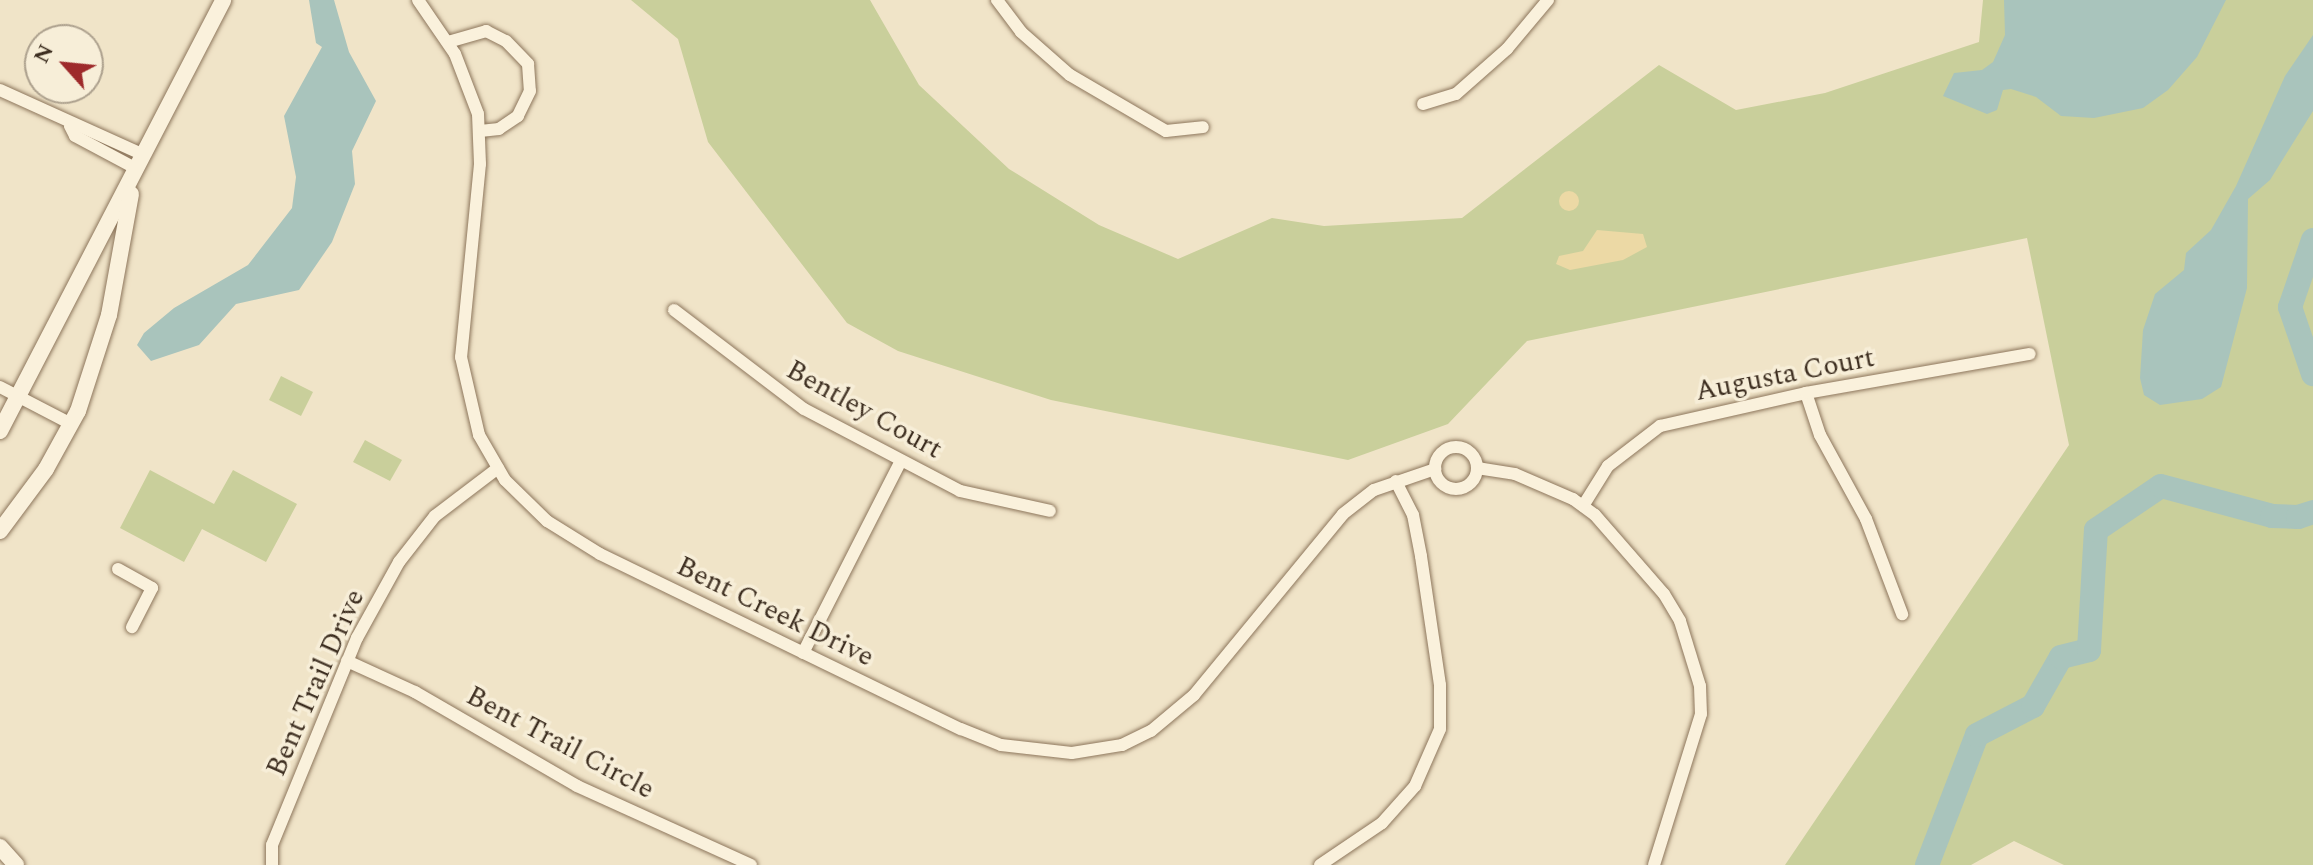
<!DOCTYPE html>
<style>
body{margin:0}
#map{position:relative;width:2313px;height:865px;overflow:hidden;background:#f0e4c8;font-family:Spectral,serif}
div>[style]{position:absolute}
.green>*{inset:0;background:#c9cf9b}
.sand>*{inset:0;background:#ecd9a5}
.round{border-radius:50%}
.water>*{inset:0;background:#a9c4bc}
.river>*{height:24px;margin:-12px;padding:0 12px;transform-origin:12px;border-radius:12px;background:#a9c4bc}
.roads{filter:drop-shadow(0 0 2px #8d765c) drop-shadow(0 0 2px #8d765c)}
.street>*{height:12px;margin:-6px;padding:0 6px;transform-origin:6px;border-radius:6px;background:#faf1dc}
.street>.ring{margin:-6px;padding:0;box-sizing:content-box;background:none;border:12px solid #faf1dc;border-radius:50%}
.secondary>*{height:16px;margin:-8px;padding:0 8px;transform-origin:8px;border-radius:8px;background:#faf1dc}
span{translate:-50% -50%;white-space:nowrap;text-align:center;line-height:1.15;-webkit-text-stroke:7px #f7eed8;paint-order:stroke}
.street-label{font-size:28px;color:#3d2e20}
.north{position:absolute;left:24px;top:24px;width:80px;height:80px;box-sizing:border-box;background:#f7eed8;border:2px solid #ada18e;border-radius:50%;rotate:297deg;font-size:22px;font-weight:700;line-height:32px;text-align:center;color:#3d2e20}
.north::after{content:'';display:block;margin:auto;width:28px;height:36px;background:#9e2a2b;clip-path:polygon(50% 0,100% 100%,50% 72%,0 100%)}
</style>
<div id="map">
<div class="green">
<i style="clip-path:polygon(631px 0,870px 0,919px 85px,1009px 169px,1099px 225px,1178px 259px,1272px 218px,1324px 226px,1462px 218px,1659px 65px,1736px 110px,1825px 93px,1979px 42px,1983px 0,2313px 0,2313px 865px,2064px 865px,2014px 841px,1971px 865px,1785px 865px,2069px 445px,2027px 238px,1527px 341px,1448px 424px,1348px 460px,1051px 400px,898px 351px,847px 323px,708px 142px,678px 39px)"></i>
<i style="clip-path:polygon(281px 376px,313px 392px,301px 416px,269px 400px)"></i>
<i style="clip-path:polygon(365px 440px,402px 460px,390px 481px,353px 462px)"></i>
<i style="clip-path:polygon(150px 470px,214px 504px,233px 470px,297px 504px,266px 562px,202px 529px,184px 562px,120px 528px)"></i>
</div>
<div class="sand">
<i class="round" style="left:1559px;top:191px;width:20px;height:20px"></i>
<i style="clip-path:polygon(1597px 230px,1643px 234px,1647px 247px,1623px 260px,1570px 270px,1556px 264px,1559px 256px,1583px 251px)"></i>
</div>
<div class="water">
<i style="clip-path:polygon(309px 0,334px 0,349px 52px,376px 101px,352px 151px,355px 184px,332px 242px,299px 290px,236px 304px,199px 345px,151px 361px,137px 345px,144px 333px,174px 308px,248px 265px,292px 208px,296px 177px,284px 116px,322px 47px,316px 43px)"></i>
<i style="clip-path:polygon(2004px 0,2226px 0,2197px 57px,2168px 90px,2143px 108px,2094px 118px,2061px 116px,2036px 97px,2011px 89px,2003px 90px,1997px 110px,1987px 114px,1943px 96px,1954px 73px,1982px 70px,1993px 62px,2005px 35px)"></i>
<i style="clip-path:polygon(2313px 35px,2313px 111px,2270px 180px,2248px 199px,2247px 288px,2221px 387px,2202px 399px,2160px 405px,2144px 395px,2140px 378px,2143px 330px,2155px 294px,2184px 270px,2186px 253px,2211px 230px,2236px 186px,2285px 76px)"></i>
</div>
<div class="river">
<i style="left:2313px;top:240px;width:71px;rotate:108.9deg"></i>
<i style="left:2290px;top:307px;width:71px;rotate:71.1deg"></i>
<i style="left:1927px;top:865px;width:139px;rotate:-69deg"></i>
<i style="left:1977px;top:735px;width:63px;rotate:-27.4deg"></i>
<i style="left:2033px;top:706px;width:56px;rotate:-60.3deg"></i>
<i style="left:2061px;top:657px;width:29px;rotate:-14deg"></i>
<i style="left:2089px;top:650px;width:120px;rotate:-86.7deg"></i>
<i style="left:2096px;top:530px;width:78px;rotate:-34.1deg"></i>
<i style="left:2161px;top:486px;width:115px;rotate:15.1deg"></i>
<i style="left:2272px;top:516px;width:26px;rotate:2deg"></i>
<i style="left:2298px;top:517px;width:16px;rotate:-18deg"></i>
</div>
<div class="roads">
<div class="street">
<i style="left:418px;top:0;width:65px;rotate:55.6deg"></i>
<i style="left:455px;top:54px;width:64px;rotate:69deg"></i>
<i style="left:478px;top:114px;width:50px;rotate:87.7deg"></i>
<i style="left:480px;top:164px;width:194px;rotate:95.6deg"></i>
<i style="left:461px;top:357px;width:80px;rotate:77deg"></i>
<i style="left:479px;top:435px;width:52px;rotate:60deg"></i>
<i style="left:505px;top:480px;width:59px;rotate:44.3deg"></i>
<i style="left:547px;top:521px;width:62px;rotate:31.9deg"></i>
<i style="left:600px;top:554px;width:401px;rotate:25.9deg"></i>
<i style="left:961px;top:729px;width:43px;rotate:21.8deg"></i>
<i style="left:1001px;top:745px;width:71px;rotate:6.4deg"></i>
<i style="left:1072px;top:753px;width:51px;rotate:-9.1deg"></i>
<i style="left:1122px;top:745px;width:32px;rotate:-26deg"></i>
<i style="left:1151px;top:731px;width:56px;rotate:-39.9deg"></i>
<i style="left:1194px;top:695px;width:234px;rotate:-50.5deg"></i>
<i style="left:1343px;top:514px;width:39px;rotate:-38deg"></i>
<i style="left:1374px;top:490px;width:65px;rotate:-19deg"></i>
<i style="left:997px;top:0;width:40px;rotate:53deg"></i>
<i style="left:1021px;top:32px;width:65px;rotate:41.3deg"></i>
<i style="left:1070px;top:75px;width:111px;rotate:30.3deg"></i>
<i style="left:1166px;top:131px;width:37px;rotate:-6deg"></i>
<i style="left:448px;top:42px;width:40px;rotate:-16deg"></i>
<i style="left:486px;top:31px;width:22px;rotate:27deg"></i>
<i style="left:506px;top:41px;width:32px;rotate:46deg"></i>
<i style="left:528px;top:64px;width:27px;rotate:86deg"></i>
<i style="left:530px;top:91px;width:28px;rotate:116deg"></i>
<i style="left:518px;top:116px;width:23px;rotate:146deg"></i>
<i style="left:499px;top:129px;width:19px;rotate:174deg"></i>
<i style="left:0;top:90px;width:156px;rotate:24.3deg"></i>
<i style="left:1423px;top:104px;width:34px;rotate:-17deg"></i>
<i style="left:1456px;top:94px;width:68px;rotate:-41.4deg"></i>
<i style="left:1507px;top:49px;width:64px;rotate:-50.1deg"></i>
<i style="left:70px;top:126px;width:11px;rotate:63deg"></i>
<i style="left:75px;top:136px;width:68px;rotate:28.1deg"></i>
<i style="left:674px;top:310px;width:163px;rotate:37.3deg"></i>
<i style="left:804px;top:409px;width:176px;rotate:27.7deg"></i>
<i style="left:960px;top:491px;width:92px;rotate:12.5deg"></i>
<i style="left:0;top:387px;width:80px;rotate:27.5deg"></i>
<i style="left:1806px;top:393px;width:44px;rotate:71.6deg"></i>
<i style="left:1820px;top:435px;width:96px;rotate:61.3deg"></i>
<i style="left:1866px;top:519px;width:102px;rotate:69.2deg"></i>
<i class="ring" style="left:1435px;top:447px;width:30px;height:30px"></i>
<i style="left:1477px;top:468px;width:38px;rotate:9deg"></i>
<i style="left:1515px;top:474px;width:63px;rotate:23.3deg"></i>
<i style="left:1573px;top:499px;width:27px;rotate:36deg"></i>
<i style="left:1595px;top:515px;width:105px;rotate:48.9deg"></i>
<i style="left:1664px;top:594px;width:31px;rotate:59deg"></i>
<i style="left:1680px;top:621px;width:68px;rotate:72.9deg"></i>
<i style="left:1700px;top:686px;width:28px;rotate:88deg"></i>
<i style="left:1701px;top:714px;width:158px;rotate:107.3deg"></i>
<i style="left:1583px;top:506px;width:47px;rotate:-58deg"></i>
<i style="left:1608px;top:466px;width:66px;rotate:-37.6deg"></i>
<i style="left:1660px;top:426px;width:150px;rotate:-12.7deg"></i>
<i style="left:1806px;top:393px;width:227px;rotate:-9.9deg"></i>
<i style="left:118px;top:569px;width:39px;rotate:29deg"></i>
<i style="left:152px;top:588px;width:44px;rotate:117.1deg"></i>
<i style="left:803px;top:653px;width:216px;rotate:-63deg"></i>
<i style="left:347px;top:661px;width:75px;rotate:24.5deg"></i>
<i style="left:415px;top:692px;width:187px;rotate:30.1deg"></i>
<i style="left:577px;top:786px;width:191px;rotate:24.4deg"></i>
<i style="left:272px;top:865px;width:20px;rotate:-90deg"></i>
<i style="left:272px;top:845px;width:224px;rotate:-67.7deg"></i>
<i style="left:357px;top:638px;width:87px;rotate:-61.1deg"></i>
<i style="left:399px;top:562px;width:58px;rotate:-52deg"></i>
<i style="left:435px;top:516px;width:79px;rotate:-37.3deg"></i>
<i style="left:1320px;top:865px;width:75px;rotate:-34.1deg"></i>
<i style="left:1382px;top:823px;width:50px;rotate:-48.3deg"></i>
<i style="left:1415px;top:786px;width:62px;rotate:-66.3deg"></i>
<i style="left:1440px;top:729px;width:44px;rotate:-90deg"></i>
<i style="left:1440px;top:685px;width:130px;rotate:-98.4deg"></i>
<i style="left:1421px;top:556px;width:42px;rotate:-101deg"></i>
<i style="left:1413px;top:515px;width:38px;rotate:-117deg"></i>
</div>
<div class="secondary">
<i style="left:0;top:431px;width:485px;rotate:-62.6deg"></i>
<i style="left:0;top:531px;width:77px;rotate:-53.4deg"></i>
<i style="left:46px;top:469px;width:66px;rotate:-61.1deg"></i>
<i style="left:78px;top:411px;width:101px;rotate:-72.1deg"></i>
<i style="left:109px;top:315px;width:123px;rotate:-79.7deg"></i>
<i style="left:0;top:847px;width:24px;rotate:48deg"></i>
</div>
</div>
<div class="street-label">
<span style="left:1785px;top:375px;rotate:-11deg">Augusta Court</span>
<span style="left:864px;top:410px;rotate:29deg">Bentley Court</span>
<span style="left:775px;top:612px;rotate:26deg">Bent Creek Drive</span>
<span style="left:316px;top:683px;rotate:-66deg">Bent Trail Drive</span>
<span style="left:560px;top:743px;rotate:28deg">Bent Trail Circle</span>
</div>
<div class="north">N</div>
</div>
